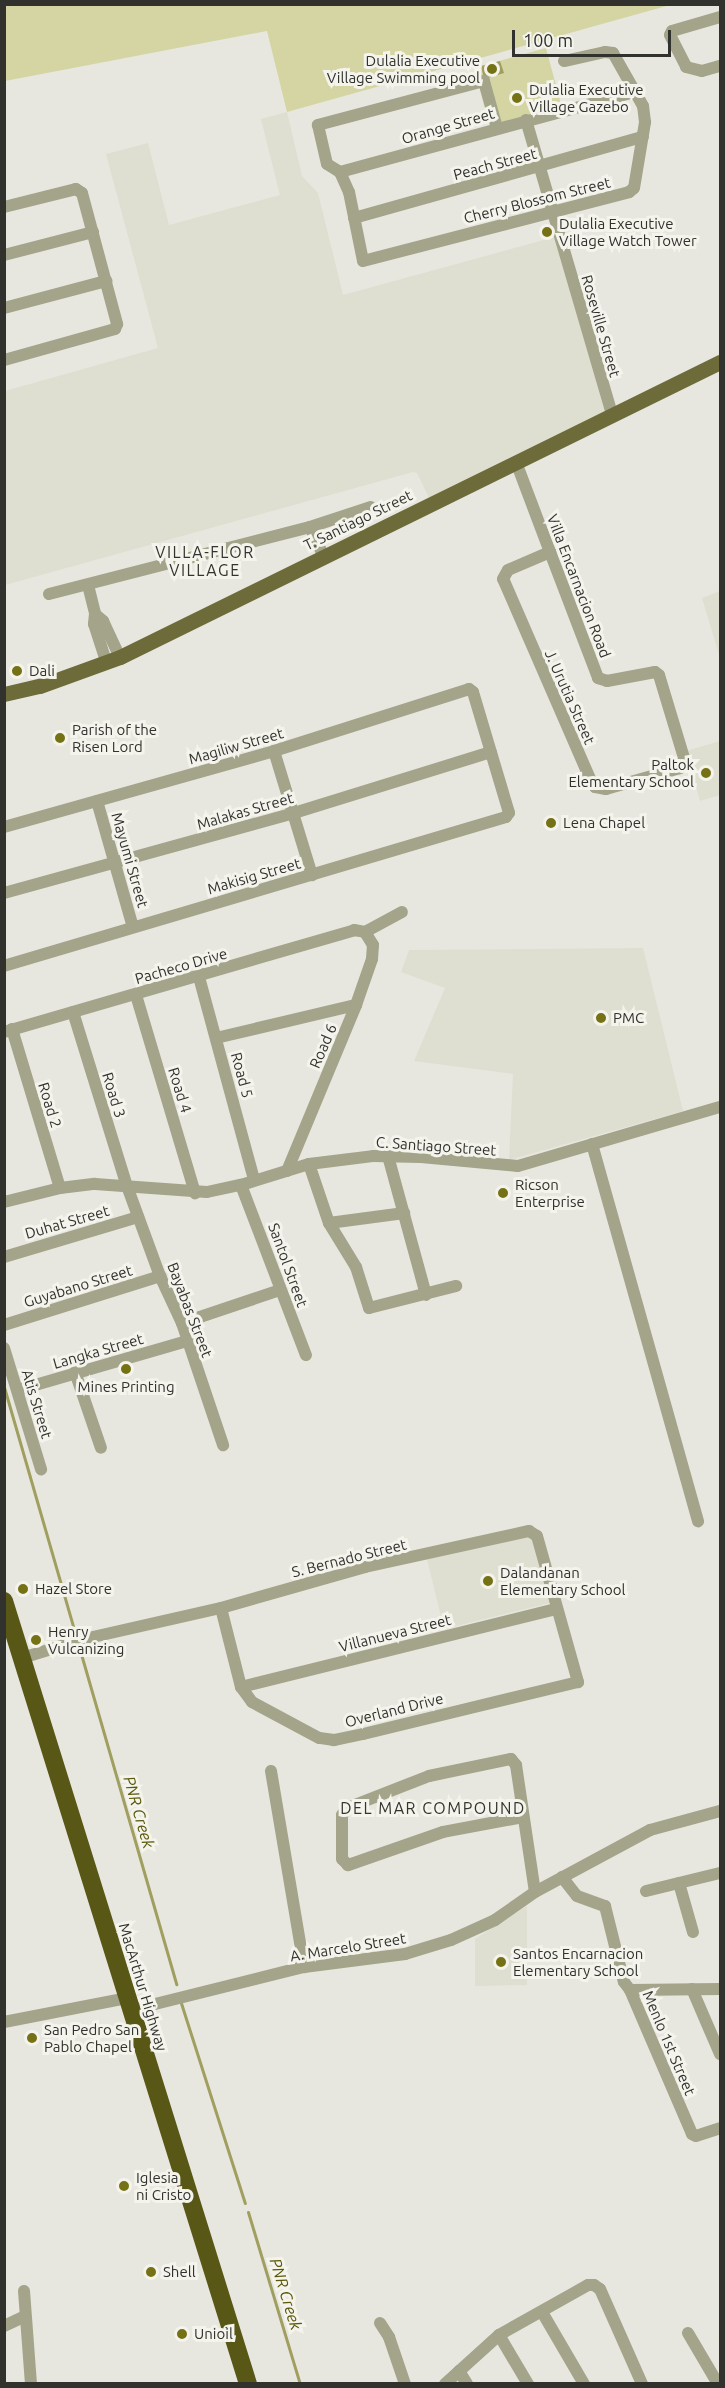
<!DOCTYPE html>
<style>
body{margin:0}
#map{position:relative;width:725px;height:2388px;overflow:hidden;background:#e7e7e0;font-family:Ubuntu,sans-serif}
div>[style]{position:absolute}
.built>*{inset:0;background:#dedfd0}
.green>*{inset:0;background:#d5d5a3}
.water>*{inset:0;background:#a09f60}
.stream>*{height:3px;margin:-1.5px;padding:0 1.5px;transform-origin:1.5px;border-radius:1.5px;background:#a09f60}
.minor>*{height:12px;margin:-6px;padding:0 6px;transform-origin:6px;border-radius:6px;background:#a3a489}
.major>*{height:15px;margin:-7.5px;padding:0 7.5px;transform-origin:7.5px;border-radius:7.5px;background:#6c6b39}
.highway>*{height:18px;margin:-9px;padding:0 9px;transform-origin:9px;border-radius:9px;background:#595716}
.dots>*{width:16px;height:16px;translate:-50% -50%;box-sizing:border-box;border:3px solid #f4f4ed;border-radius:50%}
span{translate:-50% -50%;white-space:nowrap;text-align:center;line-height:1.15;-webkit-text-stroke:6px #f4f4ed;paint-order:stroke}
.poi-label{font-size:15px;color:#31312e}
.right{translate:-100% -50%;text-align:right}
.left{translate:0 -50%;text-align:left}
.street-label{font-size:15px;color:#31312e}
.neighbourhood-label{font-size:16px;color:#34342f;letter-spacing:1.5px}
.water-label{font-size:16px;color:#595709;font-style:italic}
.frame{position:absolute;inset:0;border:6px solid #31312e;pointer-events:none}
.scale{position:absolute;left:512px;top:30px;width:159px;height:27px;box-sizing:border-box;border:3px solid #31312e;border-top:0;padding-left:8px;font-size:18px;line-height:21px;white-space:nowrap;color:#31312e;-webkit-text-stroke:4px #f4f4ed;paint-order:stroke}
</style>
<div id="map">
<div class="built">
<i style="clip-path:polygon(287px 112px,302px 176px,318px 193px,343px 295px,555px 237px,605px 412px,430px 500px,417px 473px,413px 472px,5px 585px,5px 391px,158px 348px,106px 154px,148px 143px,169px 225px,280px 195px,261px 119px)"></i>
<i style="clip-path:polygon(720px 591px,720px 658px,702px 598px)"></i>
<i style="clip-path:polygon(720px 741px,720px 795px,700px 801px,686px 751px)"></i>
<i style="clip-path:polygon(643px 948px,683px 1111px,509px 1160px,513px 1074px,414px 1061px,445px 988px,401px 972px,409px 950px)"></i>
<i style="clip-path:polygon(532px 1535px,550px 1603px,444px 1629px,427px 1559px)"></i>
<i style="clip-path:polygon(527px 1906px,527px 1985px,475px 1986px,475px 1939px)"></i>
</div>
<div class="green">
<i style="clip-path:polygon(5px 4px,670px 4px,670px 5px,287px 112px,267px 31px,5px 81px)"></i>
<i style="clip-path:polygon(546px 48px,562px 108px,490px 127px,474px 68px)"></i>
</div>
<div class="water">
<i style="clip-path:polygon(500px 61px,504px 73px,484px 79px,481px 66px)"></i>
</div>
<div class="stream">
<i style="left:4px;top:1387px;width:252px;rotate:73.9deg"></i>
<i style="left:79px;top:1647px;width:351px;rotate:73.9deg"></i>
<i style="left:181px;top:2003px;width:210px;rotate:72.3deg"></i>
<i style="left:248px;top:2212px;width:180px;rotate:73.2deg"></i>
</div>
<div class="minor">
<i style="left:720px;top:17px;width:50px;rotate:163.7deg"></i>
<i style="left:672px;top:31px;width:4px;rotate:117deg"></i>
<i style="left:670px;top:35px;width:36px;rotate:63deg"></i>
<i style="left:686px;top:67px;width:16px;rotate:14deg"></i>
<i style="left:702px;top:71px;width:19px;rotate:-16deg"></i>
<i style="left:526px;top:120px;width:306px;rotate:73.7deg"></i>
<i style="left:497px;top:128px;width:49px;rotate:-105.5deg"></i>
<i style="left:484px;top:81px;width:172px;rotate:165.2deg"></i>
<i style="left:318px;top:125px;width:40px;rotate:77deg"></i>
<i style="left:327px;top:164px;width:15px;rotate:32deg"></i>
<i style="left:340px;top:172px;width:22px;rotate:66deg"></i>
<i style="left:349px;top:192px;width:70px;rotate:78.5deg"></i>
<i style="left:363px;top:261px;width:275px;rotate:-14.5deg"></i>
<i style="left:629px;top:192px;width:6px;rotate:-39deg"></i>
<i style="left:634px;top:188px;width:67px;rotate:-80.5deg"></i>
<i style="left:645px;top:122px;width:16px;rotate:-97deg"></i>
<i style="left:643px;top:106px;width:61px;rotate:-119.5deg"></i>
<i style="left:613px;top:53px;width:8px;rotate:-173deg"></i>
<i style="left:605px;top:52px;width:42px;rotate:167.6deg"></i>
<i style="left:340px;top:172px;width:305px;rotate:-15.2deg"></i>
<i style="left:4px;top:207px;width:74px;rotate:-14deg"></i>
<i style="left:76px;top:189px;width:7px;rotate:34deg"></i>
<i style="left:82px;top:193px;width:136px;rotate:75deg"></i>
<i style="left:117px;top:324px;width:5px;rotate:112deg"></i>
<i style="left:115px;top:329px;width:115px;rotate:164.4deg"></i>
<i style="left:354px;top:218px;width:300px;rotate:-15.7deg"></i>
<i style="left:4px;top:255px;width:92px;rotate:-14.5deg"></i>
<i style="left:4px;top:308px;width:106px;rotate:-14.8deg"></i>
<i style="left:516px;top:462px;width:96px;rotate:69.3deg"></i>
<i style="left:550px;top:552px;width:135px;rotate:69.1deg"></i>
<i style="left:598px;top:678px;width:9px;rotate:18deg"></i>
<i style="left:607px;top:681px;width:49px;rotate:-10.6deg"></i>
<i style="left:655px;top:672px;width:5px;rotate:37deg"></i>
<i style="left:659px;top:675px;width:90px;rotate:73.2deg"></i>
<i style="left:685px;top:761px;width:9px;rotate:126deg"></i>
<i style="left:680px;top:768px;width:77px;rotate:164.2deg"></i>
<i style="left:606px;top:789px;width:11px;rotate:-170deg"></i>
<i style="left:595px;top:787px;width:7px;rotate:-124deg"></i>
<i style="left:591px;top:781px;width:220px;rotate:-113.5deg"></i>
<i style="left:503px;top:579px;width:10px;rotate:-61deg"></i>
<i style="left:508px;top:570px;width:46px;rotate:-23.2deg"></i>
<i style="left:310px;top:527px;width:33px;rotate:65deg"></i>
<i style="left:88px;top:585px;width:30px;rotate:76deg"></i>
<i style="left:95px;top:614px;width:10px;rotate:96deg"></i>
<i style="left:94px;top:624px;width:40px;rotate:72deg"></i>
<i style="left:49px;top:594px;width:269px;rotate:-14.4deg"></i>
<i style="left:310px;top:527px;width:64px;rotate:-18.2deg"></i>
<i style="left:95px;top:614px;width:11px;rotate:41deg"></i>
<i style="left:103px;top:621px;width:40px;rotate:65deg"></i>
<i style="left:274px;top:751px;width:130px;rotate:73deg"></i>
<i style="left:97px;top:801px;width:131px;rotate:74.1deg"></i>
<i style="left:4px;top:827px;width:280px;rotate:-15.7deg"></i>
<i style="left:274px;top:751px;width:205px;rotate:-17.6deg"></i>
<i style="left:469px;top:689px;width:5px;rotate:37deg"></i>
<i style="left:473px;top:692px;width:126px;rotate:73.4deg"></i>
<i style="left:509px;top:813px;width:5px;rotate:127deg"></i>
<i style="left:506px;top:817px;width:524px;rotate:163.47deg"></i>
<i style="left:4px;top:893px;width:301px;rotate:-15.4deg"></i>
<i style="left:294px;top:813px;width:206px;rotate:-17.2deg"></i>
<i style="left:365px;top:932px;width:42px;rotate:-28.4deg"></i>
<i style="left:199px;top:977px;width:210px;rotate:74.8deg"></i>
<i style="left:136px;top:995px;width:207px;rotate:73.4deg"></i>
<i style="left:73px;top:1012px;width:182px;rotate:72.8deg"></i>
<i style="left:127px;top:1186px;width:96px;rotate:69.9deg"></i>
<i style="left:160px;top:1276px;width:52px;rotate:64.9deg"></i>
<i style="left:182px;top:1323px;width:129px;rotate:71.4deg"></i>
<i style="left:12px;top:1029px;width:166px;rotate:73.2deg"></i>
<i style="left:4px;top:1032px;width:365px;rotate:-16.2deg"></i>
<i style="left:354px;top:930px;width:11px;rotate:10deg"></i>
<i style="left:216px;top:1038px;width:144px;rotate:-13.3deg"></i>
<i style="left:592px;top:1144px;width:392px;rotate:74.3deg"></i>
<i style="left:388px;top:1156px;width:144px;rotate:74.7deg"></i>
<i style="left:309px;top:1164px;width:62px;rotate:71.3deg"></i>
<i style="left:329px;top:1223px;width:52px;rotate:58.5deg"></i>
<i style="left:356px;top:1267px;width:43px;rotate:72.4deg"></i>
<i style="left:369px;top:1308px;width:90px;rotate:-14.2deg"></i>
<i style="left:287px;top:1171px;width:180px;rotate:-67.4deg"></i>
<i style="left:356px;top:1005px;width:49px;rotate:-70.8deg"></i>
<i style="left:372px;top:959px;width:14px;rotate:-86deg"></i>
<i style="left:373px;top:945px;width:15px;rotate:-122deg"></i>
<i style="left:241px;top:1185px;width:182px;rotate:69.1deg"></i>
<i style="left:4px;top:1202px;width:58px;rotate:-14deg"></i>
<i style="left:60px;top:1188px;width:35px;rotate:-7deg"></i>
<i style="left:95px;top:1184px;width:112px;rotate:4.1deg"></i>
<i style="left:207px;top:1192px;width:35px;rotate:-12deg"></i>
<i style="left:241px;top:1185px;width:71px;rotate:-17.2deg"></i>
<i style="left:309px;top:1164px;width:64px;rotate:-7.1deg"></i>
<i style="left:373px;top:1156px;width:48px;rotate:1.2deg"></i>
<i style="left:421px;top:1157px;width:97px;rotate:5.3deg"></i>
<i style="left:518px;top:1166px;width:210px;rotate:-16.3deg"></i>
<i style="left:329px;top:1223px;width:76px;rotate:-7.6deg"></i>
<i style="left:4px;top:1257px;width:140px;rotate:-16.6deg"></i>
<i style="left:182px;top:1323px;width:103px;rotate:-18.6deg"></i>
<i style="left:4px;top:1325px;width:164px;rotate:-17.4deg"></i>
<i style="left:4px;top:1348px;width:127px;rotate:73deg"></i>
<i style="left:75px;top:1372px;width:80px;rotate:71.1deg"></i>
<i style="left:18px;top:1390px;width:176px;rotate:-16.2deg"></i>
<i style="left:22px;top:1658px;width:65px;rotate:-17deg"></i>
<i style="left:84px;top:1639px;width:140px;rotate:-12.8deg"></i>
<i style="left:221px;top:1608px;width:150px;rotate:-15.9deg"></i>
<i style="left:365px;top:1567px;width:168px;rotate:-12.4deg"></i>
<i style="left:529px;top:1531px;width:9px;rotate:32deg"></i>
<i style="left:537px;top:1536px;width:152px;rotate:74.3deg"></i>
<i style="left:578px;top:1682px;width:221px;rotate:166.4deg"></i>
<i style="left:363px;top:1734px;width:30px;rotate:168deg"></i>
<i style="left:334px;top:1740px;width:15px;rotate:-172deg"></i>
<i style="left:319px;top:1738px;width:76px;rotate:-151.8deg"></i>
<i style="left:252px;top:1702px;width:19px;rotate:-126deg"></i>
<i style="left:241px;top:1687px;width:81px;rotate:-104.2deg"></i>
<i style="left:241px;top:1687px;width:325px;rotate:-13.9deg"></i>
<i style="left:271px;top:1771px;width:199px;rotate:80.4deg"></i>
<i style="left:523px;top:1817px;width:81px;rotate:169.4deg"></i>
<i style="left:443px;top:1832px;width:101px;rotate:160.8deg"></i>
<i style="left:348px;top:1865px;width:8px;rotate:-135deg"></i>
<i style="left:342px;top:1859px;width:44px;rotate:-90deg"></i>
<i style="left:342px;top:1815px;width:9px;rotate:-54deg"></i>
<i style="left:347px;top:1808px;width:88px;rotate:-21.3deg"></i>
<i style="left:429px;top:1776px;width:84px;rotate:-11.7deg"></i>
<i style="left:511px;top:1759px;width:8px;rotate:50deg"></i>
<i style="left:516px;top:1765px;width:128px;rotate:81.5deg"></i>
<i style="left:562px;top:1877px;width:24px;rotate:52deg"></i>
<i style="left:577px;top:1896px;width:30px;rotate:20deg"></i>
<i style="left:605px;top:1906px;width:78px;rotate:76deg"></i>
<i style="left:624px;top:1982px;width:10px;rotate:53deg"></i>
<i style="left:630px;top:1990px;width:157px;rotate:66.7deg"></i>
<i style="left:692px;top:2134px;width:4px;rotate:27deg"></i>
<i style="left:696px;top:2136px;width:25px;rotate:-18deg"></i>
<i style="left:679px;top:1883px;width:51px;rotate:74.1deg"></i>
<i style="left:646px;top:1891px;width:76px;rotate:-13.7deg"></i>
<i style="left:692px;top:1989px;width:71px;rotate:66.7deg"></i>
<i style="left:630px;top:1990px;width:90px;rotate:-0.6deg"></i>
<i style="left:131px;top:2010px;width:178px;rotate:-14deg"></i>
<i style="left:304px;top:1967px;width:102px;rotate:-7.3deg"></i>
<i style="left:405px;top:1954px;width:48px;rotate:-16.9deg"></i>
<i style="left:451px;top:1940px;width:48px;rotate:-24.4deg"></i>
<i style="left:495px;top:1920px;width:49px;rotate:-35deg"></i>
<i style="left:535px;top:1892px;width:131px;rotate:-28.3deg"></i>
<i style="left:650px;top:1830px;width:73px;rotate:-15.2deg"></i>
<i style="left:4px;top:2022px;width:125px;rotate:-11deg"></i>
<i style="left:24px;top:2291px;width:93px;rotate:85.7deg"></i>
<i style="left:542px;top:2312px;width:83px;rotate:59.7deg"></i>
<i style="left:380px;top:2323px;width:17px;rotate:57deg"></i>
<i style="left:389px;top:2337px;width:50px;rotate:71.2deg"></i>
<i style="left:4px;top:2326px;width:23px;rotate:-25deg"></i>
<i style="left:688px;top:2333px;width:59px;rotate:59.5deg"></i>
<i style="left:499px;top:2335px;width:57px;rotate:59.4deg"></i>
<i style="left:459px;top:2371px;width:15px;rotate:58deg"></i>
<i style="left:445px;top:2384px;width:73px;rotate:-42.2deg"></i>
<i style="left:499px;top:2335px;width:102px;rotate:-29.3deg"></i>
<i style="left:588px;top:2285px;width:6px"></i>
<i style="left:594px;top:2285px;width:7px;rotate:34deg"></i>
<i style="left:600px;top:2289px;width:104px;rotate:66.1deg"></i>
</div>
<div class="major">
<i style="left:4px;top:694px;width:37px;rotate:-13deg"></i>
<i style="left:40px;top:686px;width:85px;rotate:-19.9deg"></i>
<i style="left:120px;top:657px;width:669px;rotate:-26.18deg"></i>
</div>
<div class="highway">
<i style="left:4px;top:1601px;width:820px;rotate:72.69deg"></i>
</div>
<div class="dots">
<i style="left:492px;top:69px;background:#757216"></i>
<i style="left:517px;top:98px;background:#757216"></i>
<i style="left:547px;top:232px;background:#757216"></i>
<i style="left:17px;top:671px;background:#757216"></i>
<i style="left:60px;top:738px;background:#757216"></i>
<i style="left:706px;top:773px;background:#757216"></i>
<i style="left:551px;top:823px;background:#757216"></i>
<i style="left:601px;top:1018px;background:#757216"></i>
<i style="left:503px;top:1193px;background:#757216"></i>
<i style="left:126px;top:1369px;background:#757216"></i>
<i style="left:488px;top:1581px;background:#757216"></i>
<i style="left:23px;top:1589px;background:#757216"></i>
<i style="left:36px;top:1640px;background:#757216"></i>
<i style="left:501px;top:1962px;background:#757216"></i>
<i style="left:32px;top:2038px;background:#757216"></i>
<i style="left:124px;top:2186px;background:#757216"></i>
<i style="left:151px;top:2272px;background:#757216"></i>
<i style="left:182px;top:2334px;background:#757216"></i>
</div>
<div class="poi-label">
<span class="right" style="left:480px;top:69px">Dulalia Executive<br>Village Swimming pool</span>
<span class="left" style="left:529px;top:98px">Dulalia Executive<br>Village Gazebo</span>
<span class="left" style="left:559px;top:232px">Dulalia Executive<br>Village Watch Tower</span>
<span class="left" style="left:29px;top:671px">Dali</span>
<span class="left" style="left:72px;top:738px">Parish of the<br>Risen Lord</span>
<span class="right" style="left:694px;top:773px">Paltok<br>Elementary School</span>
<span class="left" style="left:563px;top:823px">Lena Chapel</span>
<span class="left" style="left:613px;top:1018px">PMC</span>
<span class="left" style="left:515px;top:1193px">Ricson<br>Enterprise</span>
<span style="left:126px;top:1387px">Mines Printing</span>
<span class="left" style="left:500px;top:1581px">Dalandanan<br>Elementary School</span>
<span class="left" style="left:35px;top:1589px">Hazel Store</span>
<span class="left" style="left:48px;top:1640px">Henry<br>Vulcanizing</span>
<span class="left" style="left:513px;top:1962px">Santos Encarnacion<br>Elementary School</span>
<span class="left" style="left:44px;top:2038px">San Pedro San<br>Pablo Chapel</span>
<span class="left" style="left:136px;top:2186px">Iglesia<br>ni Cristo</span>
<span class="left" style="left:163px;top:2272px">Shell</span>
<span class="left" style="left:194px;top:2334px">Unioil</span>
</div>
<div class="street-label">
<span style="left:448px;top:126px;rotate:-16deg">Orange Street</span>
<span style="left:495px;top:164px;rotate:-15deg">Peach Street</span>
<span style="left:537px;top:200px;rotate:-14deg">Cherry Blossom Street</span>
<span style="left:601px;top:326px;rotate:74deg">Roseville Street</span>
<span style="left:358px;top:520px;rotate:-26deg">T. Santiago Street</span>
<span style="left:579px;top:586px;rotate:69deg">Villa Encarnacion Road</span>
<span style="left:570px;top:697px;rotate:66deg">J. Urutia Street</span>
<span style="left:236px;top:746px;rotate:-16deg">Magiliw Street</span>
<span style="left:245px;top:811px;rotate:-16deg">Malakas Street</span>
<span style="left:130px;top:860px;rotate:74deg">Mayumi Street</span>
<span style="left:254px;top:876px;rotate:-16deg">Makisig Street</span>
<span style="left:181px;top:966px;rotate:-16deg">Pacheco Drive</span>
<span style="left:323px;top:1046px;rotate:-67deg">Road 6</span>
<span style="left:242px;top:1075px;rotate:75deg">Road 5</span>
<span style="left:180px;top:1090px;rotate:73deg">Road 4</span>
<span style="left:114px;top:1095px;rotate:73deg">Road 3</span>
<span style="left:50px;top:1105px;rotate:73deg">Road 2</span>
<span style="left:436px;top:1146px;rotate:4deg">C. Santiago Street</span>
<span style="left:67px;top:1222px;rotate:-16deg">Duhat Street</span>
<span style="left:288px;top:1265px;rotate:70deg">Santol Street</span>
<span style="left:78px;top:1286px;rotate:-17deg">Guyabano Street</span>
<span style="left:190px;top:1310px;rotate:69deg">Bayabas Street</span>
<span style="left:98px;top:1351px;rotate:-16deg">Langka Street</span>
<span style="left:37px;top:1404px;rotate:73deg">Atis Street</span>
<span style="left:349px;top:1558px;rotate:-14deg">S. Bernado Street</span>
<span style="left:395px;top:1633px;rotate:-14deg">Villanueva Street</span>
<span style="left:394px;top:1710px;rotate:-14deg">Overland Drive</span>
<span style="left:348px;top:1947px;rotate:-9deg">A. Marcelo Street</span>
<span style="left:143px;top:1987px;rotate:73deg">MacArthur Highway</span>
<span style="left:669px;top:2043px;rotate:67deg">Menlo 1st Street</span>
</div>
<div class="neighbourhood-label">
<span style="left:205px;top:561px">VILLA-FLOR<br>VILLAGE</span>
<span style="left:433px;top:1808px">DEL MAR COMPOUND</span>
</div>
<div class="water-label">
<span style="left:139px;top:1812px;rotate:74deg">PNR Creek</span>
<span style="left:286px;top:2294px;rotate:73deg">PNR Creek</span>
</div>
<div class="frame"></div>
<div class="scale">100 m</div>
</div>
